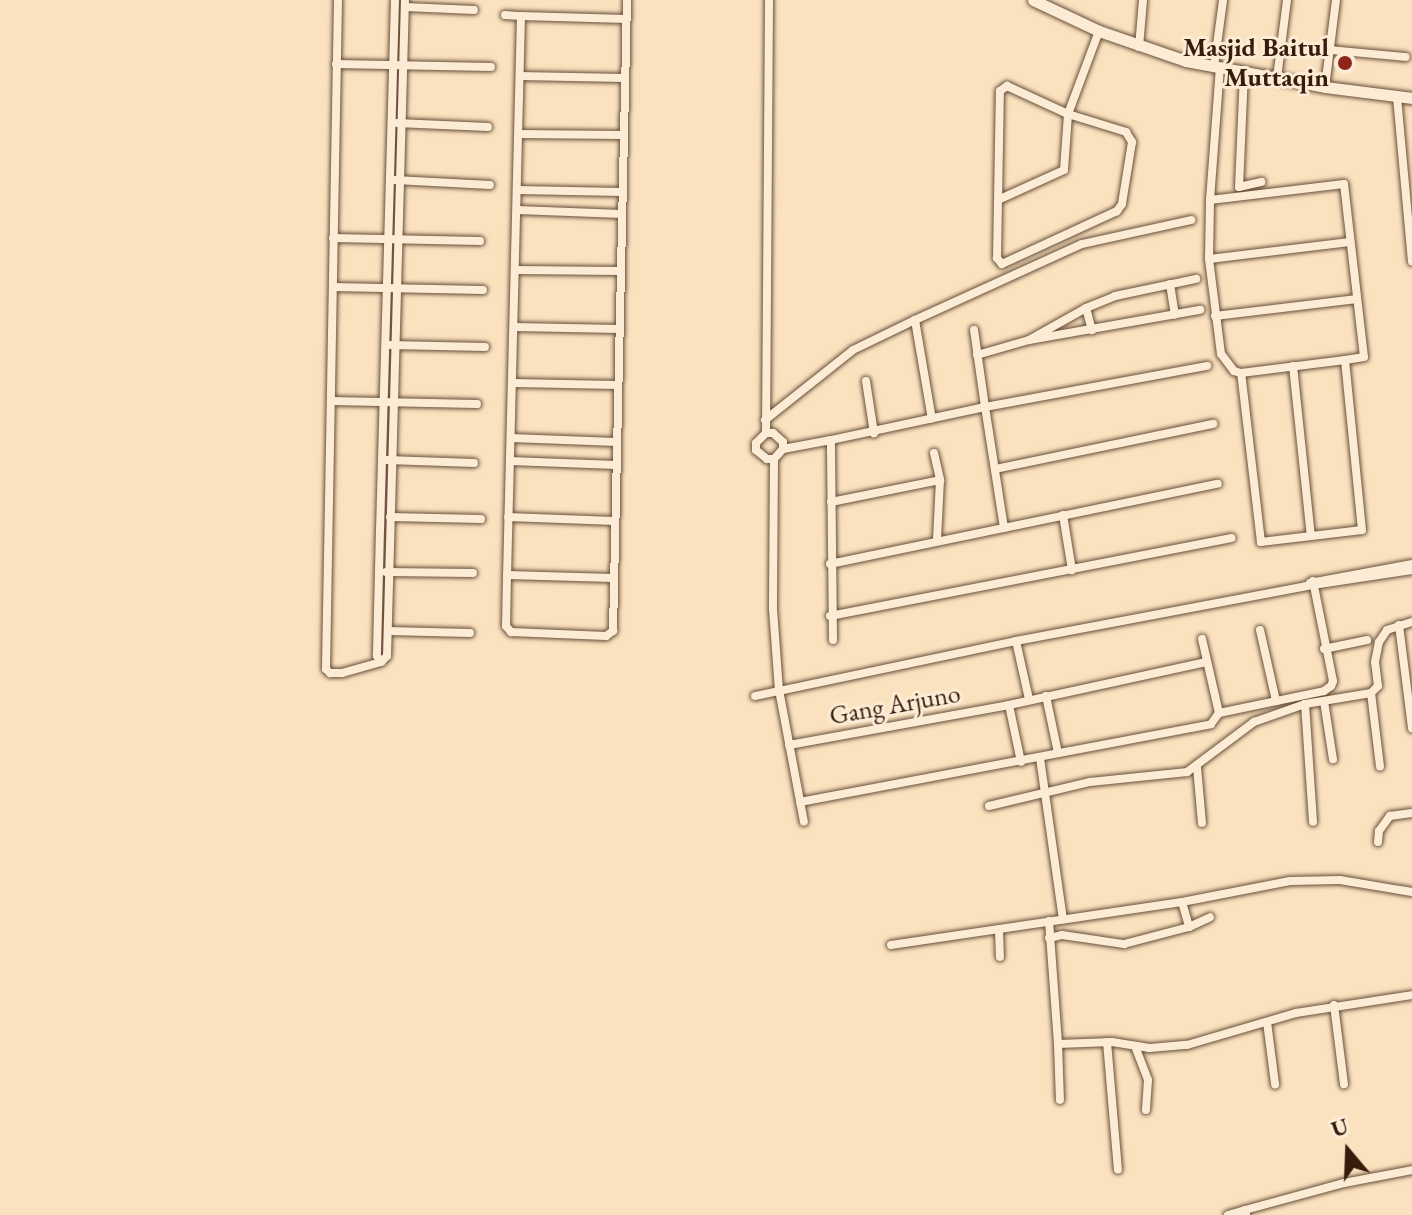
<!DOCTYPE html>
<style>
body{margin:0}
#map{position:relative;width:1412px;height:1215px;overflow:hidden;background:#fae2bf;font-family:"EB Garamond",serif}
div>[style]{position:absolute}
.roads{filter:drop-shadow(0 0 2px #684e39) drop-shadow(0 0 2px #684e39)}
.street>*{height:8px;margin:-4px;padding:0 4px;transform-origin:4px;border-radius:4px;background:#fcecd5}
.secondary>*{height:11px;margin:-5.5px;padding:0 5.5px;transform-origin:5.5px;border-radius:5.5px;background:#fcecd5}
.dots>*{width:22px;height:22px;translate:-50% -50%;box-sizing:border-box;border:4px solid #fcecd5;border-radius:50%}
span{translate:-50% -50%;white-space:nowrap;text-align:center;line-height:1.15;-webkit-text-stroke:6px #fcecd5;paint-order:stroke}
.poi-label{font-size:26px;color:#371c0c;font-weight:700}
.right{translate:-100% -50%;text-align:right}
.street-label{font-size:26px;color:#371c0c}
.north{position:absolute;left:1308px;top:1111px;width:80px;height:80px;-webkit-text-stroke:6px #fcecd5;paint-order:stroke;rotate:341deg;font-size:22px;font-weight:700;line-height:32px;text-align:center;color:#371c0c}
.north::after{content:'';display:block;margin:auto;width:28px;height:36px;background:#371c0c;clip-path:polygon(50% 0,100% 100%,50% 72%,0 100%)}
</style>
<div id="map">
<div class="roads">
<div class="street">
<i style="left:338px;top:0;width:669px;rotate:91.03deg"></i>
<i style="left:326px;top:669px;width:6px;rotate:45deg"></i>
<i style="left:330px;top:673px;width:12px"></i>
<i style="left:342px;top:673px;width:41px;rotate:-15.8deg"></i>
<i style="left:395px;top:0;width:529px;rotate:91.62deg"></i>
<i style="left:380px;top:529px;width:127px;rotate:91.4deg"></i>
<i style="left:377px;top:656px;width:7px;rotate:56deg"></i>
<i style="left:381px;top:662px;width:8px;rotate:-45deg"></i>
<i style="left:387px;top:656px;width:656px;rotate:-88.43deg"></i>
<i style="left:405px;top:7px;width:69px;rotate:2.5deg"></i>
<i style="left:505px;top:15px;width:16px;rotate:4deg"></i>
<i style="left:626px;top:19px;width:105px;rotate:-178.4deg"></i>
<i style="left:521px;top:16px;width:559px;rotate:91.43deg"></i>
<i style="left:507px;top:575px;width:51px;rotate:91.1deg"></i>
<i style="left:506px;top:626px;width:8px;rotate:50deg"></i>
<i style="left:511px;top:632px;width:95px;rotate:2.4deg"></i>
<i style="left:606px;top:636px;width:9px;rotate:-36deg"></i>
<i style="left:613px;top:631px;width:631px;rotate:-88.73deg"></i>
<i style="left:1139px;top:47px;width:47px;rotate:-85.1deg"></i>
<i style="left:1330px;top:50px;width:76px;rotate:5.3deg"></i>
<i style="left:336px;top:64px;width:155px;rotate:1.1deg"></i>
<i style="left:1214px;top:67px;width:68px;rotate:-82.3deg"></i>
<i style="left:1244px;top:73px;width:114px;rotate:92.5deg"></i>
<i style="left:1239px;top:187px;width:23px;rotate:-13deg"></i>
<i style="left:520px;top:76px;width:104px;rotate:1.1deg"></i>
<i style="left:1277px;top:78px;width:79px;rotate:-82.7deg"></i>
<i style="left:1007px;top:86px;width:67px;rotate:24.7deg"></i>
<i style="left:1068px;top:114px;width:61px;rotate:17.2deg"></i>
<i style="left:1126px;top:132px;width:12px;rotate:59deg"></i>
<i style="left:1132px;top:142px;width:63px;rotate:99.2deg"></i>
<i style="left:1122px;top:204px;width:9px;rotate:126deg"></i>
<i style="left:1117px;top:211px;width:127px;rotate:155.3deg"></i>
<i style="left:1002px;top:264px;width:8px;rotate:-130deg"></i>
<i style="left:997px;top:258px;width:167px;rotate:-89deg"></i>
<i style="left:1000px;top:91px;width:9px;rotate:-36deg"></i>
<i style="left:1325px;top:87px;width:88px;rotate:-82.8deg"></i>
<i style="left:1397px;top:97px;width:165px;rotate:84.8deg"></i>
<i style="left:397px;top:123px;width:91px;rotate:2.5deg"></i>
<i style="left:519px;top:134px;width:104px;rotate:0.6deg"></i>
<i style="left:395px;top:180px;width:95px;rotate:3deg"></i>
<i style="left:517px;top:190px;width:105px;rotate:1.1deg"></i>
<i style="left:1000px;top:199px;width:70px;rotate:-24.4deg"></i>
<i style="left:1064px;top:170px;width:56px;rotate:-85.9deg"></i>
<i style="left:1068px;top:114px;width:89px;rotate:-69.5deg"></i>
<i style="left:1210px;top:200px;width:135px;rotate:-6.8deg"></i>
<i style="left:1344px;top:184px;width:174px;rotate:83.4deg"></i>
<i style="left:1364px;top:357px;width:19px;rotate:171deg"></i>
<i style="left:1345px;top:360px;width:171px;rotate:84.3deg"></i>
<i style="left:1362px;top:530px;width:102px;rotate:173.2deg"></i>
<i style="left:1261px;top:542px;width:170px;rotate:-96.7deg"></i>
<i style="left:1241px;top:373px;width:7px;rotate:-164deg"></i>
<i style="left:1234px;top:371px;width:21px;rotate:-127deg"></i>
<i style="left:1221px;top:354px;width:96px;rotate:-97.2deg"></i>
<i style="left:1209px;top:259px;width:59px;rotate:-89deg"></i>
<i style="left:1210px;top:200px;width:132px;rotate:-85.7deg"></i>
<i style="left:517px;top:210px;width:105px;rotate:2.2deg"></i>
<i style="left:333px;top:238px;width:147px;rotate:1.2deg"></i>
<i style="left:1209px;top:259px;width:142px;rotate:-6.9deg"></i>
<i style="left:515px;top:270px;width:105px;rotate:0.5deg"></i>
<i style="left:1170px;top:284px;width:31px;rotate:81deg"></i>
<i style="left:333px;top:287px;width:150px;rotate:1.1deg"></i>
<i style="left:1086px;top:308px;width:31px;rotate:-22deg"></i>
<i style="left:1115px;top:296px;width:83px;rotate:-11.9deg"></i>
<i style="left:1215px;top:316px;width:143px;rotate:-6.8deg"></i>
<i style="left:915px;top:320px;width:100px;rotate:80.3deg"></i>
<i style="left:514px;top:327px;width:105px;rotate:1.1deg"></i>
<i style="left:1029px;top:340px;width:174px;rotate:-10deg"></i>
<i style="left:390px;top:345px;width:95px;rotate:1.2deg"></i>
<i style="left:977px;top:355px;width:54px;rotate:-16.1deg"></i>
<i style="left:1029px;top:340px;width:65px;rotate:-29.3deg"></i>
<i style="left:1086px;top:308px;width:23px;rotate:75deg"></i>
<i style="left:1293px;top:366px;width:171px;rotate:84deg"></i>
<i style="left:1241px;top:373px;width:105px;rotate:-7.1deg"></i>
<i style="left:866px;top:381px;width:53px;rotate:81.3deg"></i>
<i style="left:513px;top:383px;width:104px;rotate:1.1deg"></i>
<i style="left:331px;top:401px;width:146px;rotate:1.2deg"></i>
<i style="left:765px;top:420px;width:112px;rotate:-38.5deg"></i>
<i style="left:853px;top:350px;width:69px;rotate:-25.8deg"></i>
<i style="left:915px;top:320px;width:183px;rotate:-24.5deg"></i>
<i style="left:1082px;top:244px;width:112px;rotate:-12.4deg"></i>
<i style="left:766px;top:433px;width:7px"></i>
<i style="left:773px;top:433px;width:13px;rotate:42deg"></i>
<i style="left:783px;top:442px;width:7px;rotate:90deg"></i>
<i style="left:783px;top:449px;width:13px;rotate:132deg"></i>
<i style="left:774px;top:459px;width:7px;rotate:180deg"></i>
<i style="left:767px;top:459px;width:14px;rotate:-141deg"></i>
<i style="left:756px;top:450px;width:7px;rotate:-90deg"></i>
<i style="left:756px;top:443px;width:14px;rotate:-45deg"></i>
<i style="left:766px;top:433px;width:433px;rotate:-89.6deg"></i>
<i style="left:511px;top:438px;width:105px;rotate:2.2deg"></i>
<i style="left:783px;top:449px;width:49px;rotate:-10.6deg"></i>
<i style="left:934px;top:453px;width:28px;rotate:77deg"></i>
<i style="left:940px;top:480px;width:60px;rotate:92.9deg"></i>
<i style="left:774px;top:459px;width:150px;rotate:90.4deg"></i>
<i style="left:773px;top:609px;width:81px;rotate:85.8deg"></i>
<i style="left:779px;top:690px;width:134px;rotate:79.3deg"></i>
<i style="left:387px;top:460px;width:87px;rotate:2deg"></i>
<i style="left:510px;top:461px;width:106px;rotate:2.2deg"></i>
<i style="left:995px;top:469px;width:223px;rotate:-11.7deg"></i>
<i style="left:831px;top:502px;width:111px;rotate:-11.4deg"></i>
<i style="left:1063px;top:515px;width:56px;rotate:80.7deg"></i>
<i style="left:390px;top:517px;width:91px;rotate:1.3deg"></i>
<i style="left:508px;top:517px;width:107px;rotate:2.1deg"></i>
<i style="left:1004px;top:528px;width:122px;rotate:-98.9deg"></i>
<i style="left:985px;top:407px;width:226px;rotate:-10.5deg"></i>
<i style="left:830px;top:564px;width:396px;rotate:-11.7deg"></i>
<i style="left:386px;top:572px;width:87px;rotate:0.7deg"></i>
<i style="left:507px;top:575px;width:106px;rotate:1.6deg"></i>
<i style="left:1310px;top:583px;width:104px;rotate:-10.6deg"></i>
<i style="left:830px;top:616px;width:409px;rotate:-11deg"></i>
<i style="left:1399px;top:625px;width:104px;rotate:82.8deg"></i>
<i style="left:1260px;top:630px;width:73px;rotate:77.3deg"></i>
<i style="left:388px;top:631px;width:82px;rotate:1.4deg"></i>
<i style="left:833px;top:640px;width:200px;rotate:-90.6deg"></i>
<i style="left:831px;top:440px;width:157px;rotate:-12.1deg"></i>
<i style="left:985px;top:407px;width:78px;rotate:-98.1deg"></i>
<i style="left:1016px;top:641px;width:59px;rotate:77.4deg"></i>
<i style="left:1324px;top:649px;width:44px;rotate:-11.8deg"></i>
<i style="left:1371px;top:693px;width:74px;rotate:83deg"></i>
<i style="left:755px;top:696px;width:267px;rotate:-11.9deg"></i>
<i style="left:1016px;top:641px;width:295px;rotate:-10.7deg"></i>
<i style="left:1306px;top:586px;width:107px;rotate:-8.6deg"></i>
<i style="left:1046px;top:696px;width:58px;rotate:78.1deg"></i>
<i style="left:1324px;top:701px;width:59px;rotate:81.2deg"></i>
<i style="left:1305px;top:704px;width:118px;rotate:86.1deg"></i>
<i style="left:1009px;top:705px;width:58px;rotate:78.1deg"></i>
<i style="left:1219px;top:713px;width:107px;rotate:-11.8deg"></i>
<i style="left:1324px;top:691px;width:9px;rotate:-36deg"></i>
<i style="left:1331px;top:686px;width:5px;rotate:-68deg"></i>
<i style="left:1333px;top:681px;width:102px;rotate:-101.3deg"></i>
<i style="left:789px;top:745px;width:224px;rotate:-10.3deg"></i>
<i style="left:1009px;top:705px;width:202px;rotate:-12.3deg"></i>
<i style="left:1040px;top:758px;width:163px;rotate:81.9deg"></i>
<i style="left:1197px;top:767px;width:56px;rotate:84.9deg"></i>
<i style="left:800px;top:802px;width:418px;rotate:-10.7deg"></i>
<i style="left:1211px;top:724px;width:14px;rotate:-54deg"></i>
<i style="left:1219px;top:713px;width:76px;rotate:-102.9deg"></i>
<i style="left:989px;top:806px;width:104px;rotate:-13.4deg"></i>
<i style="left:1090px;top:782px;width:98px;rotate:-5.9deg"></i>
<i style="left:1187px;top:772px;width:84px;rotate:-36.7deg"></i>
<i style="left:1254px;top:722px;width:54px;rotate:-19.4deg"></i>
<i style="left:1305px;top:704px;width:67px;rotate:-9.5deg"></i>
<i style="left:1371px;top:693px;width:10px;rotate:-45deg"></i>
<i style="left:1378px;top:686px;width:24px;rotate:-97deg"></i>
<i style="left:1375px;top:662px;width:20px;rotate:-79deg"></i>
<i style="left:1379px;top:642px;width:14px;rotate:-56deg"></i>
<i style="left:1387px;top:630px;width:26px;rotate:-18deg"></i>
<i style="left:1378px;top:842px;width:11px;rotate:-85deg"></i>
<i style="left:1379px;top:831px;width:19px;rotate:-54deg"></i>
<i style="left:1390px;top:816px;width:22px;rotate:-8deg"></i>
<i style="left:1182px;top:902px;width:26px;rotate:74deg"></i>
<i style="left:1189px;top:927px;width:23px;rotate:-25deg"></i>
<i style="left:1049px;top:921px;width:123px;rotate:85.8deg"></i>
<i style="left:1058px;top:1044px;width:54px;rotate:-2.1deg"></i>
<i style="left:1112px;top:1042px;width:38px;rotate:9deg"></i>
<i style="left:1150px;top:1048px;width:37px;rotate:-5deg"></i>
<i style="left:1187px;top:1045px;width:114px;rotate:-16.4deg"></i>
<i style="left:1296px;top:1013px;width:117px;rotate:-8.8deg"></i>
<i style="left:999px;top:930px;width:27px;rotate:88deg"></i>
<i style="left:1049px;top:938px;width:13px;rotate:-13deg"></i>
<i style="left:1062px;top:935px;width:63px;rotate:8.3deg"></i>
<i style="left:1124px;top:944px;width:67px;rotate:-14.7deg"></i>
<i style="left:891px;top:945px;width:294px;rotate:-8.4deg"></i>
<i style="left:1182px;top:902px;width:110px;rotate:-11deg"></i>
<i style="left:1290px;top:881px;width:50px;rotate:-1.1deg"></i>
<i style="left:1340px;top:880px;width:73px;rotate:9.5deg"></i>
<i style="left:1334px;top:1005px;width:80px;rotate:82.8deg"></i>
<i style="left:1267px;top:1022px;width:63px;rotate:82.6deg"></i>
<i style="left:1107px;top:1042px;width:128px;rotate:85.1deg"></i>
<i style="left:1058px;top:1044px;width:56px;rotate:88deg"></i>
<i style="left:1135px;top:1046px;width:36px;rotate:69deg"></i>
<i style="left:1148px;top:1080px;width:30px;rotate:94deg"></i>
<i style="left:1245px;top:1210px;width:103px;rotate:-15.3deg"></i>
<i style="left:1344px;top:1183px;width:69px;rotate:-10.8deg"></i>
<i style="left:1228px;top:1215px;width:18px;rotate:-16deg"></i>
<i style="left:1245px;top:1210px;width:4px;rotate:76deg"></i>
</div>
<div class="secondary">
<i style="left:1033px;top:0;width:73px;rotate:25.2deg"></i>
<i style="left:1099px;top:31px;width:92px;rotate:19deg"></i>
<i style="left:1186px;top:61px;width:141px;rotate:10.6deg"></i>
<i style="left:1325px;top:87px;width:88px;rotate:7.2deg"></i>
</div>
</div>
<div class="dots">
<i style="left:1345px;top:63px;background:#8f2418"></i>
</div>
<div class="poi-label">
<span class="right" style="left:1329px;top:63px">Masjid Baitul<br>Muttaqin</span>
</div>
<div class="street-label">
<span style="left:895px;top:705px;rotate:-10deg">Gang Arjuno</span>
</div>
<div class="north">U</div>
</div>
